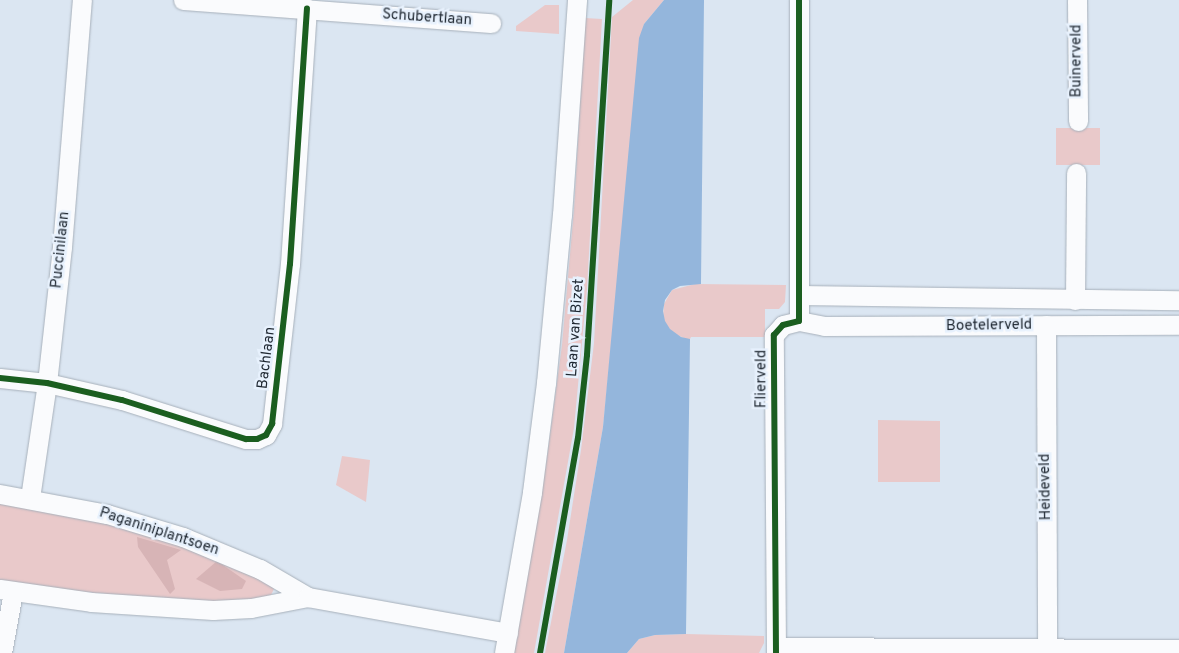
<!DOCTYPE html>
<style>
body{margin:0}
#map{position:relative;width:1179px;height:653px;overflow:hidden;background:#dbe6f2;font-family:Overpass,sans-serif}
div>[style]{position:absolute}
.green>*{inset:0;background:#e9c9ca}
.forest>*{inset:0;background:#d7b4b6}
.water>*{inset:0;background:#94b6dc}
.roads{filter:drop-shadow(0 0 1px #a7b0ba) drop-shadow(0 0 1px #a7b0ba)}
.minor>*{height:19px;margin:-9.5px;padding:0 9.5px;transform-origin:9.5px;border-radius:9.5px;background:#fafbfd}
.cycleway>*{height:6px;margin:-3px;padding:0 3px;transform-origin:3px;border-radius:3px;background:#1b5e20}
span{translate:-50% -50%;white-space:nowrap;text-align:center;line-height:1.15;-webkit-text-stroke:5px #e7f1fd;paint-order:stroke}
.street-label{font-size:15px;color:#1e2731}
</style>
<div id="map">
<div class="green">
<i style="clip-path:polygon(633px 0,664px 0,644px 24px,603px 427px,564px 653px,545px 653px,567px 540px,581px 450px,594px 343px,612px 17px)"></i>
<i style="clip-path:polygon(545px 5px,559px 5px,559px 34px,516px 31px,516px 26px)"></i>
<i style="clip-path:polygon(585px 18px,602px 19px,587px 289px,574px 428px,534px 653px,514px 653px,546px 464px,562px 345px,574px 209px)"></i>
<i style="clip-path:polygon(1056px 128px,1100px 128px,1100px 165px,1056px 165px)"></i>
<i style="clip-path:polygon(695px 284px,786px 285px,785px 302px,779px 309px,765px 309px,765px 337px,691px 337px,690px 339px,686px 339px,673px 333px,666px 325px,663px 317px,664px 304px,672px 290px)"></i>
<i style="clip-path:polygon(878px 420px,940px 421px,940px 482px,878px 482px)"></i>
<i style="clip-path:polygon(342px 456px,370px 460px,366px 502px,336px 485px)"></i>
<i style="clip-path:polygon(0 500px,70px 511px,165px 538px,265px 579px,274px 589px,269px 599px,201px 603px,0 584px)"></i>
<i style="clip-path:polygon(686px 634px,764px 636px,764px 643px,759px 653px,627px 653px,639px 639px,655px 635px)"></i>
</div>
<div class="forest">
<i style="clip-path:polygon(137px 537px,181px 550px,167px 560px,175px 589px,170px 594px,138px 547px)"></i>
<i style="clip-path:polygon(217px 561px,246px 581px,242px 589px,220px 591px,196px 579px)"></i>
</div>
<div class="water">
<i style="clip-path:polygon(664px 0,704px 0,701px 284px,680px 286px,672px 290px,665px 300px,663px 311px,665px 321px,670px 329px,681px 337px,690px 339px,686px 634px,655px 635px,639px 639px,627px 653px,564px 653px,603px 427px,639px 38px,644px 24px)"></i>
</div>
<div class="roads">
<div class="minor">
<i style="left:183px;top:0;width:309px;rotate:4.3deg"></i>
<i style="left:1077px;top:0;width:121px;rotate:89.5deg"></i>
<i style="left:799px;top:295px;width:380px;rotate:0.8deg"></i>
<i style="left:1075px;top:300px;width:127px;rotate:-89.5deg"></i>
<i style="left:799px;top:321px;width:25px;rotate:11deg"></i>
<i style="left:824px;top:326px;width:355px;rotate:-0.2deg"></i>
<i style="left:1046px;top:325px;width:323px;rotate:89.8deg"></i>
<i style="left:0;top:378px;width:47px;rotate:6.1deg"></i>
<i style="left:47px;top:383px;width:77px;rotate:12.8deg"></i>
<i style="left:122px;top:400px;width:130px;rotate:17.5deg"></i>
<i style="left:246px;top:439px;width:11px"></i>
<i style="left:257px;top:439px;width:10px;rotate:-24deg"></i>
<i style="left:266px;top:435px;width:13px;rotate:-61deg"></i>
<i style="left:272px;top:424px;width:161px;rotate:-83.6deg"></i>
<i style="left:290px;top:264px;width:256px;rotate:-86.2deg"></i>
<i style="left:0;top:494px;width:109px;rotate:10.6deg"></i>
<i style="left:107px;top:514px;width:79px;rotate:16.8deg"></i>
<i style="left:183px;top:537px;width:83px;rotate:22.6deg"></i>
<i style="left:260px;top:569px;width:56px;rotate:30.3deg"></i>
<i style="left:30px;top:498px;width:116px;rotate:-81.6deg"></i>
<i style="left:47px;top:383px;width:137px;rotate:-83.7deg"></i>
<i style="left:62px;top:247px;width:248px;rotate:-85.4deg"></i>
<i style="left:0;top:589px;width:92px;rotate:8.1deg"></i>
<i style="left:91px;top:602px;width:122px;rotate:3.8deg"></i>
<i style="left:213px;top:610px;width:38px;rotate:-3deg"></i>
<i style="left:251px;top:608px;width:58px;rotate:-10.9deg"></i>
<i style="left:308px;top:597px;width:203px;rotate:10.2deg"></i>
<i style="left:776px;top:647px;width:403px;rotate:0.3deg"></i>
<i style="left:2px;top:653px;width:62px;rotate:-79.8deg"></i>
<i style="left:504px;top:653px;width:163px;rotate:-80.1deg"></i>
<i style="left:532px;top:492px;width:110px;rotate:-82.7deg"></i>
<i style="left:546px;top:383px;width:169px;rotate:-84.6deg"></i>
<i style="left:562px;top:215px;width:216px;rotate:-86deg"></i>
<i style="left:776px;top:653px;width:318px;rotate:-90.4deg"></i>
<i style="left:774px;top:335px;width:13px;rotate:-48deg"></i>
<i style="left:783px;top:325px;width:16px;rotate:-14deg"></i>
<i style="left:799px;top:321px;width:321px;rotate:-90deg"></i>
</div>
</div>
<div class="cycleway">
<i style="left:0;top:378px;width:47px;rotate:6.1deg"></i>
<i style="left:47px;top:383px;width:77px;rotate:12.8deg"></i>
<i style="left:122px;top:400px;width:130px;rotate:17.5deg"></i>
<i style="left:246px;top:439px;width:11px"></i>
<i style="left:257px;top:439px;width:10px;rotate:-24deg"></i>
<i style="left:266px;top:435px;width:13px;rotate:-61deg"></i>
<i style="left:272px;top:424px;width:161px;rotate:-83.6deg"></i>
<i style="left:290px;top:264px;width:256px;rotate:-86.2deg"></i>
<i style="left:540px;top:653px;width:218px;rotate:-80deg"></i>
<i style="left:578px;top:438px;width:83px;rotate:-83.8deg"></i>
<i style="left:587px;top:355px;width:355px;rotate:-86.4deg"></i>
<i style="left:776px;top:653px;width:318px;rotate:-90.4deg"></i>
<i style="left:774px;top:335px;width:13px;rotate:-48deg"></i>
<i style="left:783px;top:325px;width:16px;rotate:-14deg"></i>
<i style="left:799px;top:321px;width:321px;rotate:-90deg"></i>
</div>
<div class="street-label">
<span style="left:427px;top:18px;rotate:4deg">Schubertlaan</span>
<span style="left:1077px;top:61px;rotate:-90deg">Buinerveld</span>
<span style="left:61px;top:250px;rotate:-84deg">Puccinilaan</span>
<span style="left:989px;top:326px;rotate:-1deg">Boetelerveld</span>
<span style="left:576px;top:328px;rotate:-86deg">Laan van Bizet</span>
<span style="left:267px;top:358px;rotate:-83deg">Bachlaan</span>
<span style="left:762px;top:379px;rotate:-90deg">Flierveld</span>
<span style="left:1046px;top:487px;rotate:-91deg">Heideveld</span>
<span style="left:159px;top:532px;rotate:18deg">Paganiniplantsoen</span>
</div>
</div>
